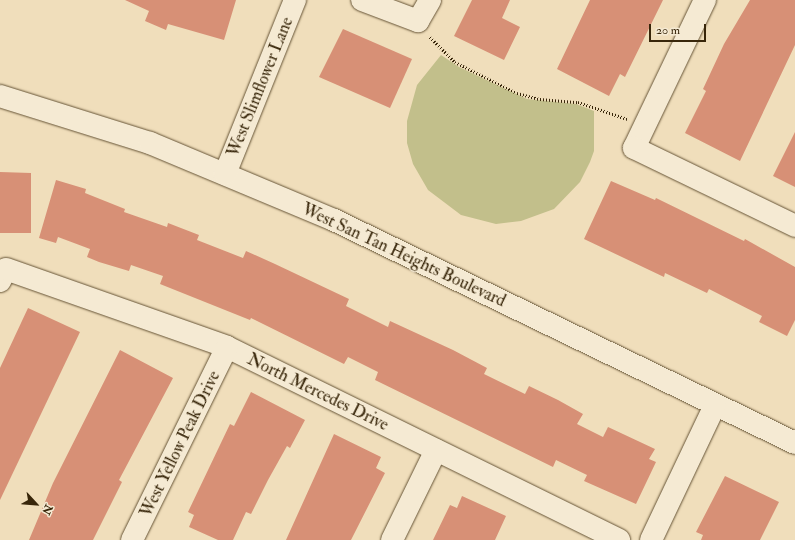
<!DOCTYPE html>
<style>
body{margin:0}
#map{position:relative;width:795px;height:540px;overflow:hidden;background:#f0debb;font-family:"IM FELL Double Pica",serif}
div>[style]{position:absolute}
.green>*{inset:0;background:#c2bf8b}
.building>*{inset:0;background:#d79076}
.path>*{height:2.5px;margin-top:-1.25px;transform-origin:0;background:repeating-linear-gradient(90deg,#38260a 0 1px,transparent 0 3px)}
.roads{filter:drop-shadow(0 0 1px #665436) drop-shadow(0 0 1px #665436)}
.minor>*{height:22px;margin:-11px;padding:0 11px;transform-origin:11px;border-radius:11px;background:#f5ead3}
span{translate:-50% -50%;white-space:nowrap;text-align:center;line-height:1.15;-webkit-text-stroke:3px #f5ead3;paint-order:stroke}
.street-label{font-size:17px;color:#38260a}
.north{position:absolute;left:16px;top:484px;width:40px;height:40px;-webkit-text-stroke:3px #f5ead3;paint-order:stroke;rotate:116deg;font-size:11px;font-weight:700;line-height:16px;text-align:center;color:#38260a}
.north::after{content:'';display:block;margin:auto;width:14px;height:18px;background:#38260a;clip-path:polygon(50% 0,100% 100%,50% 72%,0 100%)}
.scale{position:absolute;left:649px;top:24px;width:57px;height:18px;box-sizing:border-box;border:2px solid #38260a;border-top:0;padding-left:5px;font-size:12px;line-height:14px;white-space:nowrap;color:#38260a;-webkit-text-stroke:3px #f5ead3;paint-order:stroke}
</style>
<div id="map">
<div class="green">
<i style="clip-path:polygon(441px 55px,459px 67px,527px 99px,576px 104px,594px 111px,594px 151px,590px 162px,580px 182px,554px 209px,521px 221px,496px 224px,461px 215px,428px 190px,413px 164px,407px 143px,407px 121px,417px 85px)"></i>
</div>
<div class="building">
<i style="clip-path:polygon(125px 0,236px 0,224px 40px,168px 24px,166px 30px,145px 21px,149px 11px)"></i>
<i style="clip-path:polygon(472px 0,510px 0,502px 18px,520px 27px,504px 60px,454px 36px)"></i>
<i style="clip-path:polygon(590px 0,663px 0,625px 77px,620px 74px,609px 96px,557px 69px)"></i>
<i style="clip-path:polygon(750px 0,795px 0,795px 45px,740px 161px,685px 133px,706px 91px,703px 89px,724px 44px)"></i>
<i style="clip-path:polygon(343px 29px,412px 59px,390px 108px,319px 77px)"></i>
<i style="clip-path:polygon(795px 132px,795px 187px,773px 176px)"></i>
<i style="clip-path:polygon(0 172px,31px 173px,31px 233px,0 233px)"></i>
<i style="clip-path:polygon(56px 180px,86px 189px,85px 193px,125px 209px,124px 212px,167px 227px,168px 223px,199px 235px,197px 240px,243px 258px,246px 251px,275px 264px,349px 299px,346px 306px,388px 327px,390px 321px,453px 350px,487px 368px,484px 374px,525px 394px,529px 386px,558px 400px,583px 414px,577px 424px,603px 437px,608px 427px,655px 449px,649px 459px,656px 462px,636px 504px,584px 481px,587px 475px,556px 460px,553px 467px,375px 380px,378px 372px,348px 357px,344px 364px,251px 318px,250px 320px,160px 284px,163px 276px,131px 265px,129px 271px,99px 262px,87px 257px,90px 249px,58px 237px,56px 243px,39px 238px)"></i>
<i style="clip-path:polygon(611px 181px,655px 200px,656px 198px,744px 241px,745px 239px,795px 267px,795px 320px,787px 336px,759px 322px,762px 316px,709px 289px,707px 293px,665px 273px,664px 277px,584px 239px)"></i>
<i style="clip-path:polygon(28px 308px,80px 332px,0 500px,0 368px)"></i>
<i style="clip-path:polygon(120px 350px,173px 378px,119px 480px,122px 482px,93px 540px,29px 540px,53px 483px)"></i>
<i style="clip-path:polygon(251px 392px,305px 420px,290px 448px,287px 446px,268px 480px,251px 514px,246px 512px,233px 540px,218px 540px,189px 527px,194px 515px,188px 512px,230px 424px,234px 426px)"></i>
<i style="clip-path:polygon(334px 434px,381px 457px,376px 468px,385px 473px,351px 540px,286px 540px)"></i>
<i style="clip-path:polygon(725px 476px,779px 502px,760px 540px,701px 540px,703px 535px,696px 532px)"></i>
<i style="clip-path:polygon(462px 496px,506px 516px,495px 540px,433px 540px,450px 505px,457px 508px)"></i>
</div>
<div class="path">
<i style="left:430px;top:37px;width:35px;rotate:45deg"></i>
<i style="left:455px;top:62px;width:69px;rotate:26.6deg"></i>
<i style="left:517px;top:93px;width:24px;rotate:15deg"></i>
<i style="left:540px;top:99px;width:38px;rotate:5deg"></i>
<i style="left:578px;top:102px;width:52px;rotate:19.1deg"></i>
</div>
<div class="roads">
<div class="minor">
<i style="left:362px;top:0;width:60px;rotate:20.6deg"></i>
<i style="left:418px;top:21px;width:24px;rotate:-60deg"></i>
<i style="left:705px;top:0;width:164px;rotate:115.6deg"></i>
<i style="left:634px;top:148px;width:179px;rotate:25.8deg"></i>
<i style="left:0;top:96px;width:157px;rotate:17.4deg"></i>
<i style="left:150px;top:143px;width:199px;rotate:22.7deg"></i>
<i style="left:334px;top:220px;width:512px;rotate:25.81deg"></i>
<i style="left:225px;top:174px;width:188px;rotate:-68.1deg"></i>
<i style="left:0;top:281px;width:13px;rotate:-63deg"></i>
<i style="left:6px;top:269px;width:234px;rotate:19.4deg"></i>
<i style="left:227px;top:347px;width:437px;rotate:26.2deg"></i>
<i style="left:132px;top:540px;width:215px;rotate:-63.8deg"></i>
<i style="left:392px;top:540px;width:100px;rotate:-63.9deg"></i>
<i style="left:651px;top:540px;width:149px;rotate:-64.6deg"></i>
</div>
</div>
<div class="street-label">
<span style="left:260px;top:87px;rotate:-68deg">West Slimflower Lane</span>
<span style="left:404px;top:255px;rotate:25deg">West San Tan Heights Boulevard</span>
<span style="left:318px;top:392px;rotate:26deg">North Mercedes Drive</span>
<span style="left:180px;top:444px;rotate:-64deg">West Yellow Peak Drive</span>
</div>
<div class="north">N</div>
<div class="scale">20 m</div>
</div>
